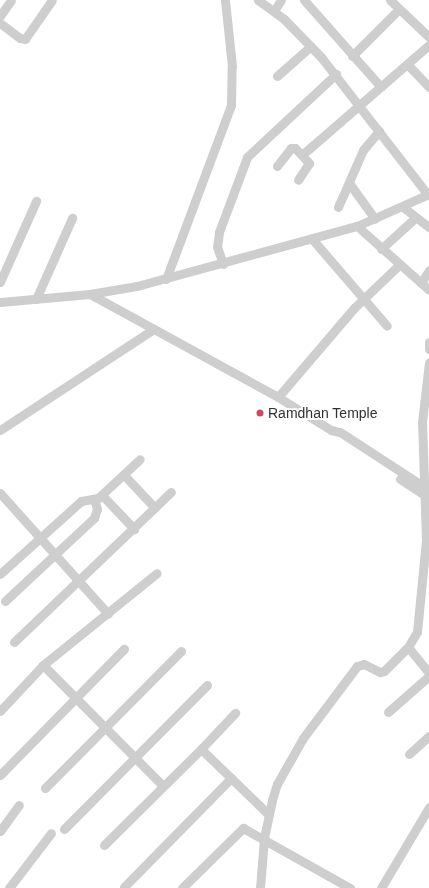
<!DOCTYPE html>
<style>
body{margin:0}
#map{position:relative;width:429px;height:888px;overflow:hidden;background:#fff;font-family:Arial,sans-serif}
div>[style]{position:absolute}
.minor>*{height:9px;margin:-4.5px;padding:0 4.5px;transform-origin:4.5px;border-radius:4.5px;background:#cecece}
.dots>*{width:11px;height:11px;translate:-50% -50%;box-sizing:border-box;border:2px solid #fff;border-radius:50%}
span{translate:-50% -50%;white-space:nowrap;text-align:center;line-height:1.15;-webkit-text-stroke:4px #fff;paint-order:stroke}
.poi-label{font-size:14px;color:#313131}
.left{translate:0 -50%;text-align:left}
</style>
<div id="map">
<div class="minor">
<i style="left:258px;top:0;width:32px;rotate:36deg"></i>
<i style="left:284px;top:19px;width:53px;rotate:45.8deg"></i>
<i style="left:321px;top:57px;width:175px;rotate:52.2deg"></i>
<i style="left:304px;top:0;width:116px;rotate:48.5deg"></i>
<i style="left:390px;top:0;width:54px;rotate:43.5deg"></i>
<i style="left:274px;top:11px;width:13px;rotate:-58deg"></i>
<i style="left:0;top:16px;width:19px;rotate:-55deg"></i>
<i style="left:0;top:23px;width:25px;rotate:37deg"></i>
<i style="left:20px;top:38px;width:5px;rotate:11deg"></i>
<i style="left:25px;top:39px;width:47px;rotate:-55.3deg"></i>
<i style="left:352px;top:56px;width:66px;rotate:-45deg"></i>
<i style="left:407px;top:64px;width:32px;rotate:46deg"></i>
<i style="left:277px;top:76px;width:45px;rotate:-41.4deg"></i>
<i style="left:303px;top:154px;width:167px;rotate:-40.9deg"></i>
<i style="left:277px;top:166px;width:23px;rotate:-52deg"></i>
<i style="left:291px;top:148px;width:4px"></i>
<i style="left:295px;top:148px;width:21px;rotate:47deg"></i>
<i style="left:309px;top:163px;width:20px;rotate:123deg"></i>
<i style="left:349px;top:183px;width:44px;rotate:54.2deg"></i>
<i style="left:338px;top:207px;width:62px;rotate:-66.3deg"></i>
<i style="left:363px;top:150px;width:25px;rotate:-50deg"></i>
<i style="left:403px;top:207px;width:33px;rotate:38deg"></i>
<i style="left:357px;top:226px;width:96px;rotate:41.6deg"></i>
<i style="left:313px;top:240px;width:113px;rotate:49.3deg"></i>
<i style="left:381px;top:249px;width:47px;rotate:-42.4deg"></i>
<i style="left:223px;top:264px;width:18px;rotate:-109deg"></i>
<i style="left:217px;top:247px;width:15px;rotate:-82deg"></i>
<i style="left:219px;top:232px;width:80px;rotate:-69.5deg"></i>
<i style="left:247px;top:157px;width:122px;rotate:-43deg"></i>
<i style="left:166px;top:279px;width:186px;rotate:-69.5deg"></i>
<i style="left:231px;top:105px;width:39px;rotate:-89deg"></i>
<i style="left:232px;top:66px;width:66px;rotate:-96.1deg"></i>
<i style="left:0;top:282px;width:89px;rotate:-66deg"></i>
<i style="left:421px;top:283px;width:15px;rotate:-58deg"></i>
<i style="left:90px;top:294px;width:214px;rotate:28.7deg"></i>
<i style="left:278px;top:397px;width:62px;rotate:31.9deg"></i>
<i style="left:331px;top:430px;width:9px;rotate:13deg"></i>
<i style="left:340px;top:432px;width:103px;rotate:33.1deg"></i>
<i style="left:36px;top:299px;width:89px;rotate:-66deg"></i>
<i style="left:0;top:302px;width:90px;rotate:-5.1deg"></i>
<i style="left:90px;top:294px;width:48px;rotate:-9.7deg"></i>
<i style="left:137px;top:286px;width:228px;rotate:-15.3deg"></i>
<i style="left:357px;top:226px;width:79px;rotate:-24deg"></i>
<i style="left:429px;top:342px;width:7px;rotate:90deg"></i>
<i style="left:278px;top:397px;width:117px;rotate:-49.5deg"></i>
<i style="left:354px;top:308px;width:61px;rotate:-43.7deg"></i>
<i style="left:0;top:430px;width:182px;rotate:-33.3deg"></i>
<i style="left:124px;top:475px;width:45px;rotate:46.8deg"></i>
<i style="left:400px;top:479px;width:31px;rotate:33deg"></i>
<i style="left:0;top:493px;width:162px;rotate:48.2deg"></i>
<i style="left:102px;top:495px;width:47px;rotate:46.7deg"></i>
<i style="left:0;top:574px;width:109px;rotate:-42deg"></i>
<i style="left:81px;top:501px;width:17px;rotate:-10deg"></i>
<i style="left:98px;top:498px;width:57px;rotate:-42.9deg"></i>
<i style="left:5px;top:601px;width:122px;rotate:-43deg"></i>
<i style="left:94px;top:518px;width:9px;rotate:-72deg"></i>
<i style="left:97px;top:509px;width:10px;rotate:-107deg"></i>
<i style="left:14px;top:642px;width:217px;rotate:-43.7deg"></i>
<i style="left:408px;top:647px;width:33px;rotate:51deg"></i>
<i style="left:43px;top:665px;width:170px;rotate:45.2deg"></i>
<i style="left:0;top:711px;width:63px;rotate:-46.9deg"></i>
<i style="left:43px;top:665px;width:146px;rotate:-38.9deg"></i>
<i style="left:388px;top:712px;width:55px;rotate:-41.3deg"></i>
<i style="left:201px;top:749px;width:50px;rotate:-46.6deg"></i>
<i style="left:409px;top:754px;width:27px;rotate:-42deg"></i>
<i style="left:0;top:775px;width:177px;rotate:-45.5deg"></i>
<i style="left:45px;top:788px;width:193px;rotate:-45.2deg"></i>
<i style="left:64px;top:829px;width:203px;rotate:-45.2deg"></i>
<i style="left:0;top:831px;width:32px;rotate:-54deg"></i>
<i style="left:104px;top:845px;width:136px;rotate:-44.7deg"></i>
<i style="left:201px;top:749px;width:93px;rotate:44.1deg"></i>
<i style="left:124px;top:887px;width:153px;rotate:-45.5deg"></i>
<i style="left:9px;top:888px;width:69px;rotate:-52.6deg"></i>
<i style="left:182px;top:888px;width:86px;rotate:-44.5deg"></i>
<i style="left:243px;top:828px;width:123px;rotate:29.3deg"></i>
<i style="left:260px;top:888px;width:50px;rotate:-85.4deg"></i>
<i style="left:264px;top:838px;width:39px;rotate:-78deg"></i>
<i style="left:272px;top:800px;width:17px;rotate:-73deg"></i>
<i style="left:277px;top:784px;width:53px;rotate:-60.5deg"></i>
<i style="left:303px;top:738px;width:90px;rotate:-53.1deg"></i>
<i style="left:357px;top:666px;width:7px;rotate:-16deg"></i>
<i style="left:364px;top:664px;width:18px;rotate:27deg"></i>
<i style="left:380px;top:672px;width:4px;rotate:-14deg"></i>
<i style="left:384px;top:671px;width:34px;rotate:-45deg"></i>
<i style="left:408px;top:647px;width:17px;rotate:-59deg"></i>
<i style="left:417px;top:632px;width:92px;rotate:-84.4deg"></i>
<i style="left:426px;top:540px;width:118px;rotate:-91.9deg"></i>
<i style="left:422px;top:422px;width:60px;rotate:-83.3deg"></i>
<i style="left:381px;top:888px;width:94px;rotate:-59.3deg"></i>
</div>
<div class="dots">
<i style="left:260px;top:413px;background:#d04a5f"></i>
</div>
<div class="poi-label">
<span class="left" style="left:268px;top:413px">Ramdhan Temple</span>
</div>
</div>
